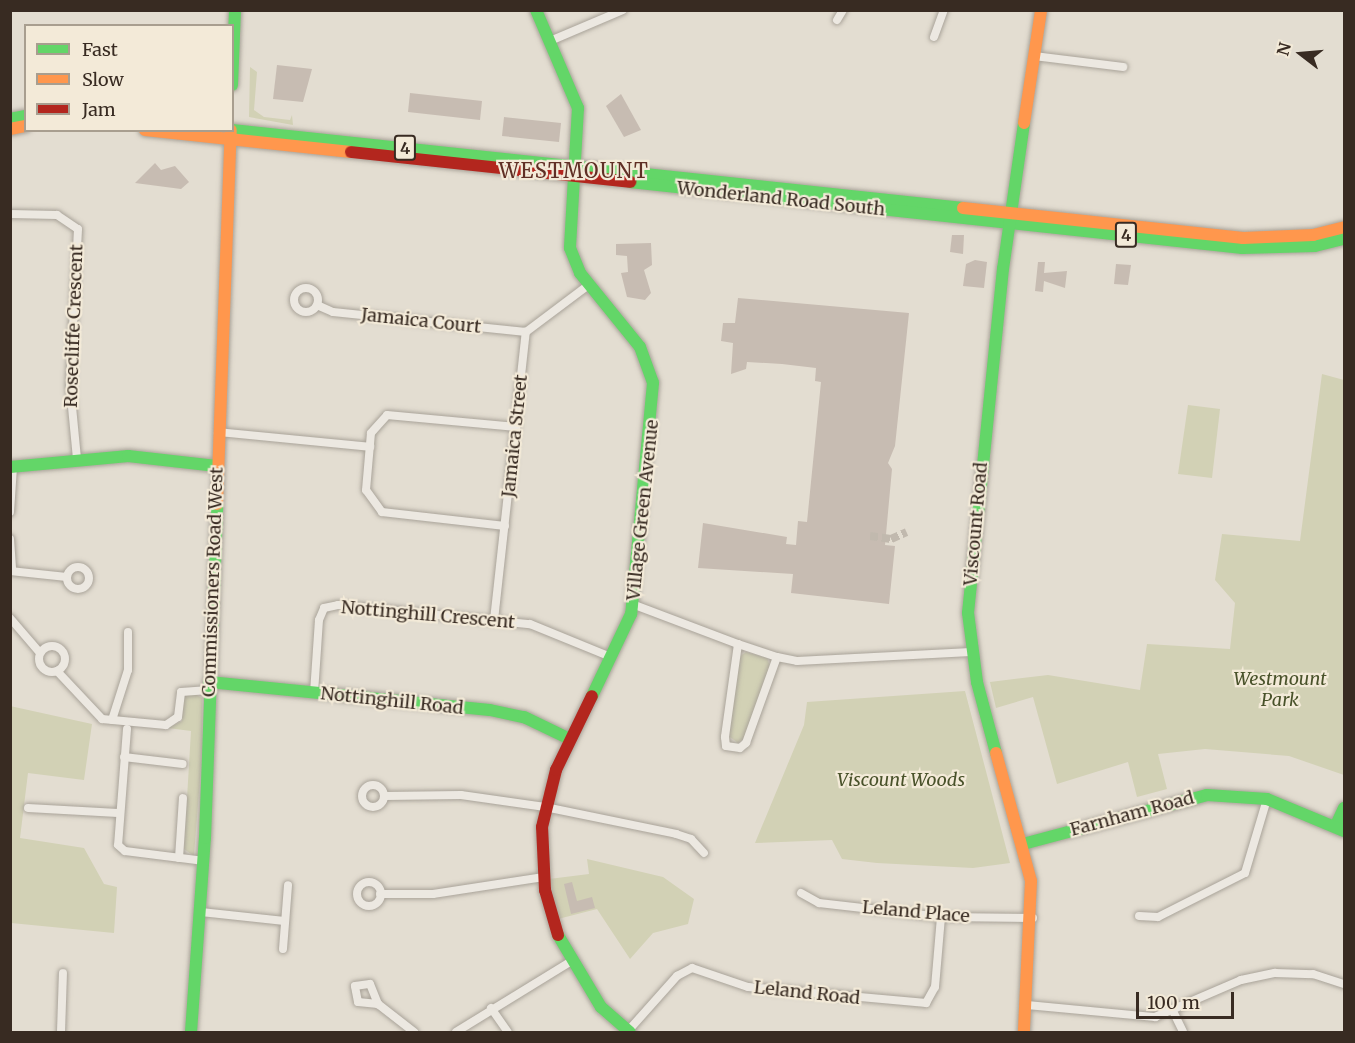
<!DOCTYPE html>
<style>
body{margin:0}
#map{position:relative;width:1355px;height:1043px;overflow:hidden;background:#e3ddd1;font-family:Merriweather,serif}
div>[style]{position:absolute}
.green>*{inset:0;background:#d2d1b5}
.building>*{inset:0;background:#c7bcb2}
.street-tunnel>*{height:8px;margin-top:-4px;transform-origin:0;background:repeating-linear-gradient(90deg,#c1b9ae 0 8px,transparent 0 12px)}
.roads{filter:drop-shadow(0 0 2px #a9a399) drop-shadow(0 0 2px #a9a399)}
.street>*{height:8px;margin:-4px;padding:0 4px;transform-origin:4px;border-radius:4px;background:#ece8e1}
.street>.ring{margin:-4px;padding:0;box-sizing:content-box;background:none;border:8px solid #ece8e1;border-radius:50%}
.fast>*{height:12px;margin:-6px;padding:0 6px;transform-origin:6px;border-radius:6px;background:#63d668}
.slow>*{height:12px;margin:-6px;padding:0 6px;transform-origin:6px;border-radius:6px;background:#ff974d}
.jam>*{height:12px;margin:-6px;padding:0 6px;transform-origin:6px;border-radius:6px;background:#b3261e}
span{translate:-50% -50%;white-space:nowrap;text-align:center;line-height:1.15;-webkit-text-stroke:4.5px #f3ead8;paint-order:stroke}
.shield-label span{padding:2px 4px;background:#f3ead8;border:2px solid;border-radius:4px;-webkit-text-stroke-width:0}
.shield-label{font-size:16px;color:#382b22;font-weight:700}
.street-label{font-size:18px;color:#382b22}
.park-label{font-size:18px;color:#49522a;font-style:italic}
.neighbourhood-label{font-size:20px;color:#602f25;letter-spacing:1.5px}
.frame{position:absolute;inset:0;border:12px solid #382b22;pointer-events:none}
.legend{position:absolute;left:24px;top:24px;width:210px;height:108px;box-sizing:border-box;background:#f3ead8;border:2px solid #a89e8f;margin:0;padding:8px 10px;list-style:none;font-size:18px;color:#382b22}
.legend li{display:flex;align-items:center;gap:12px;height:30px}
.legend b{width:30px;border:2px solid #a89e8f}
.north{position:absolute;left:1271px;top:24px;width:60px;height:60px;-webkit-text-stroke:4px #f3ead8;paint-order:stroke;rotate:286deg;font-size:16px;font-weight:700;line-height:24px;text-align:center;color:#382b22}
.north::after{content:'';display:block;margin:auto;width:21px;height:27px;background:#382b22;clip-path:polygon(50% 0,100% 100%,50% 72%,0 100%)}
.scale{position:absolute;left:1136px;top:992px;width:98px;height:27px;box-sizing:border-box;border:3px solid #382b22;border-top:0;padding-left:8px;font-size:18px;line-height:21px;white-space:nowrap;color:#382b22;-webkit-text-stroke:4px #f3ead8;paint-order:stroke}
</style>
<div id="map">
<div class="green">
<i style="clip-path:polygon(250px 67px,257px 72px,254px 110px,264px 117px,290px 120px,292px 115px,293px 125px,249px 117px)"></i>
<i style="clip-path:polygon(1322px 374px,1344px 380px,1344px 775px,1289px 756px,1205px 749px,1158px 754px,1167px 789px,1137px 797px,1128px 762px,1057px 784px,1033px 697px,996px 708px,990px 682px,1048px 675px,1140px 690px,1147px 644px,1230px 649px,1235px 603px,1215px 580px,1222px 534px,1300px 541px)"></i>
<i style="clip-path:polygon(1188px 405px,1220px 409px,1212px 478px,1178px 474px)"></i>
<i style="clip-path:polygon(746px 652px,767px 658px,770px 666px,746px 736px,738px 743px,730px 737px,730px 729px,739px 657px)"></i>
<i style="clip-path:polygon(965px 691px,1010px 863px,973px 868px,877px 863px,842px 859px,832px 840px,755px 843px,804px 725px,807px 702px)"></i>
<i style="clip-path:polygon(195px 694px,202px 698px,202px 753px,194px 856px,184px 849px,191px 731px,168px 728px,182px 721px,183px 695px)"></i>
<i style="clip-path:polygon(10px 706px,92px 724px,84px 780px,28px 773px,20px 838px,84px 848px,104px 884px,117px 887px,114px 933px,11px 923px)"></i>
<i style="clip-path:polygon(587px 859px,663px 877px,694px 899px,688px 924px,653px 933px,630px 959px,597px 909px,558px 919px,549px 879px,589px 874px)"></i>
</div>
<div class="building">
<i style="clip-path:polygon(277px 65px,312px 69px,303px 102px,273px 99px)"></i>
<i style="clip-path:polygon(410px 93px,482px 101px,480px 120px,408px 112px)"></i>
<i style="clip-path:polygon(621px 94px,641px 130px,624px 137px,606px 106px)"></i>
<i style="clip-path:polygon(504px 117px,561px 123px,559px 142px,502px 136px)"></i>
<i style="clip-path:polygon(155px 163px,161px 170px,175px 166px,189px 182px,181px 189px,135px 183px)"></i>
<i style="clip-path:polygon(952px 235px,964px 235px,963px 254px,950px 252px)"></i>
<i style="clip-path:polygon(651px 243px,652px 265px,644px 270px,651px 293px,645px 300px,627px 297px,621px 273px,628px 272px,627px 256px,616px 255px,616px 244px)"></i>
<i style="clip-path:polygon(975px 260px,987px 262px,984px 288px,963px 286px,966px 264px)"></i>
<i style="clip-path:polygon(1038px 262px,1045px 262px,1044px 273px,1067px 271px,1065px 288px,1044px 281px,1043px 292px,1035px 291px)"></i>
<i style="clip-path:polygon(1116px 264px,1131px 265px,1128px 285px,1114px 284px)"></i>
<i style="clip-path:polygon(738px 298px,909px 313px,895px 446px,888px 463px,892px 469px,885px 545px,895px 546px,889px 604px,791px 593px,793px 574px,698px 568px,703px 523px,787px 537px,786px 544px,796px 545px,798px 521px,807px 522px,821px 382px,815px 381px,816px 368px,782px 364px,747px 362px,746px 369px,731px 374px,733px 343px,721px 341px,723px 323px,735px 323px)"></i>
<i style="clip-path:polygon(572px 882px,577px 901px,592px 897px,595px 908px,571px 914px,564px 884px)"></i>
</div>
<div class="street-tunnel">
<i style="left:870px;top:536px;width:21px;rotate:8deg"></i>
<i style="left:891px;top:539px;width:17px;rotate:-24deg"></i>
</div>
<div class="roads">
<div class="street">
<i style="left:837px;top:20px;width:12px;rotate:-59deg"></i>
<i style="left:934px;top:37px;width:29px;rotate:-70deg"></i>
<i style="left:550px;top:41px;width:79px;rotate:-23deg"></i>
<i style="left:1034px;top:56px;width:90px;rotate:7deg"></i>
<i style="left:10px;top:214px;width:47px;rotate:1.2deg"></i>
<i style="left:57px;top:215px;width:25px;rotate:34deg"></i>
<i style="left:78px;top:229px;width:157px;rotate:92.9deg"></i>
<i style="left:70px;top:386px;width:73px;rotate:84.5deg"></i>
<i class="ring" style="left:294px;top:288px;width:16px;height:16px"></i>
<i style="left:317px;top:305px;width:17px;rotate:24deg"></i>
<i style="left:333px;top:312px;width:194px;rotate:5.9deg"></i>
<i style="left:218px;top:432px;width:153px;rotate:5.6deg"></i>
<i style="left:10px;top:512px;width:45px;rotate:-86.2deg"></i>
<i style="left:505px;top:526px;width:124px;rotate:-173.5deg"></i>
<i style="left:382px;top:512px;width:27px;rotate:-126deg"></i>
<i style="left:366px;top:490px;width:57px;rotate:-85deg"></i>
<i style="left:371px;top:433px;width:24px;rotate:-48deg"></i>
<i style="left:387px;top:415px;width:130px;rotate:5.3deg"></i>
<i style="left:10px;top:539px;width:32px;rotate:86deg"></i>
<i class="ring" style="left:67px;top:567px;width:14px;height:14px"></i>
<i style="left:10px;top:571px;width:57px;rotate:6deg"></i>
<i style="left:632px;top:604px;width:113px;rotate:20.7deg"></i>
<i style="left:738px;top:644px;width:94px;rotate:98deg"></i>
<i style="left:725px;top:737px;width:9px;rotate:84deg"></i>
<i style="left:726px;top:746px;width:14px;rotate:8deg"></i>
<i style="left:740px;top:748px;width:8px;rotate:-40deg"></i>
<i style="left:746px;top:743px;width:91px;rotate:-70.2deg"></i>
<i style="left:777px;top:657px;width:20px;rotate:11deg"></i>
<i style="left:797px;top:661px;width:174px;rotate:-3deg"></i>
<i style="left:10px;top:618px;width:46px;rotate:49.4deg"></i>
<i style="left:494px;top:620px;width:290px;rotate:-83.7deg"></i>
<i style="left:526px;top:332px;width:80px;rotate:-36.9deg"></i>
<i style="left:738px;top:644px;width:41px;rotate:18.4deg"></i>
<i class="ring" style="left:39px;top:646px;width:18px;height:18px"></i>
<i style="left:57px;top:671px;width:66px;rotate:46.8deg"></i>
<i style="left:102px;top:719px;width:64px;rotate:5.4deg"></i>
<i style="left:166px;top:725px;width:14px;rotate:-34deg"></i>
<i style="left:178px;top:717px;width:25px;rotate:-83deg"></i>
<i style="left:181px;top:692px;width:28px;rotate:-4deg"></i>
<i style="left:314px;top:693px;width:73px;rotate:-86.1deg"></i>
<i style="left:319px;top:620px;width:13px;rotate:-67deg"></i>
<i style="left:324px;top:608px;width:14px;rotate:-12deg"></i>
<i style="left:338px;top:605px;width:193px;rotate:5.7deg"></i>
<i style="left:530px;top:624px;width:87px;rotate:22.2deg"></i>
<i style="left:112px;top:720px;width:52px;rotate:-72.3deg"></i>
<i style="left:128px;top:670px;width:38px;rotate:-90deg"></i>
<i style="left:127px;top:729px;width:116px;rotate:94.4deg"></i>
<i style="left:118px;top:845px;width:9px;rotate:41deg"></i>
<i style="left:125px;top:851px;width:80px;rotate:7.2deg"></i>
<i style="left:124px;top:757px;width:59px;rotate:6.8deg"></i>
<i class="ring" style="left:362px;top:785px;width:14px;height:14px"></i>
<i style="left:385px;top:796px;width:76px;rotate:-0.8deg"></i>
<i style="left:461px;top:795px;width:85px;rotate:8.1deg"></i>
<i style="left:545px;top:807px;width:134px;rotate:11.6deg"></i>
<i style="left:676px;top:834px;width:16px;rotate:18deg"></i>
<i style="left:691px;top:839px;width:19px;rotate:47deg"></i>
<i style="left:28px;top:808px;width:90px;rotate:3.2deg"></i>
<i style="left:179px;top:858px;width:60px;rotate:-86.2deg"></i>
<i class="ring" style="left:357px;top:882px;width:16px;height:16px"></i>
<i style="left:801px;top:893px;width:21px;rotate:29deg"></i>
<i style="left:819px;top:903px;width:123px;rotate:6.5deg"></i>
<i style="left:941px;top:917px;width:92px;rotate:0.6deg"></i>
<i style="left:380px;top:894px;width:53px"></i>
<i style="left:433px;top:894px;width:112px;rotate:-8.7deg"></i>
<i style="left:201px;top:912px;width:84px;rotate:6.1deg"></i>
<i style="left:1139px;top:916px;width:19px;rotate:3deg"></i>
<i style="left:1158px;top:917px;width:97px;rotate:-26.8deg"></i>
<i style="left:1245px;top:873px;width:77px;rotate:-73.4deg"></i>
<i style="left:283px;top:949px;width:64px;rotate:-85.5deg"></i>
<i style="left:378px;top:1004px;width:20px;rotate:-174deg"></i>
<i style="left:358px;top:1002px;width:16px;rotate:-101deg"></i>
<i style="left:355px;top:986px;width:15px;rotate:-8deg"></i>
<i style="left:370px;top:984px;width:22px;rotate:68deg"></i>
<i style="left:378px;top:1004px;width:46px;rotate:37.9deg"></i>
<i style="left:1027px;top:1005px;width:129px;rotate:5.4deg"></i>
<i style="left:1155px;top:1017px;width:94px;rotate:-23.3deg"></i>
<i style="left:1241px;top:980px;width:35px;rotate:-12deg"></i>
<i style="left:1275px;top:973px;width:38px;rotate:2deg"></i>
<i style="left:1313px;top:974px;width:33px;rotate:18deg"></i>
<i style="left:491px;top:1008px;width:29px;rotate:55deg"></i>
<i style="left:1172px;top:1009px;width:25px;rotate:64deg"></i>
<i style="left:628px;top:1031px;width:74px;rotate:-48.3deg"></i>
<i style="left:677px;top:976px;width:17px;rotate:-28deg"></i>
<i style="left:692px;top:968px;width:59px;rotate:18.7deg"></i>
<i style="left:748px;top:987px;width:179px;rotate:5.1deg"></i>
<i style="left:926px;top:1003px;width:18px;rotate:-61deg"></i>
<i style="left:935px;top:987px;width:70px;rotate:-85.1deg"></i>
<i style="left:61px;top:1032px;width:59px;rotate:-88.1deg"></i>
<i style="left:456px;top:1032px;width:134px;rotate:-31.6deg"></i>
</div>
<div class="fast">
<i style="left:536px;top:10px;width:107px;rotate:66.8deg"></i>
<i style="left:578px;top:108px;width:140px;rotate:93.3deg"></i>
<i style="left:570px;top:248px;width:27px;rotate:68deg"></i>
<i style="left:580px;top:273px;width:95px;rotate:51deg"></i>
<i style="left:640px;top:347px;width:38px;rotate:70deg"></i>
<i style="left:653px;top:383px;width:232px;rotate:95.4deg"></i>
<i style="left:631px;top:614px;width:91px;rotate:115.4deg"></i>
<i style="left:232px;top:85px;width:75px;rotate:-87.7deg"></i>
<i style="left:10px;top:119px;width:16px;rotate:-11deg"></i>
<i style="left:232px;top:130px;width:735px;rotate:6.09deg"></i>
<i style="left:630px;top:182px;width:616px;rotate:6.16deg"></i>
<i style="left:1242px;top:248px;width:73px;rotate:-1.6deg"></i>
<i style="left:1315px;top:246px;width:30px;rotate:-14deg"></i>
<i style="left:10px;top:467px;width:119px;rotate:-5.3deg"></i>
<i style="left:128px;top:456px;width:89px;rotate:6.5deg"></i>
<i style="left:209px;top:682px;width:282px;rotate:5.7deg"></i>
<i style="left:490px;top:710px;width:35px;rotate:12deg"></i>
<i style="left:524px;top:717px;width:51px;rotate:25.6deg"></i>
<i style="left:996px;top:753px;width:73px;rotate:-105deg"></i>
<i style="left:977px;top:682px;width:70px;rotate:-97.4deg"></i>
<i style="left:968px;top:613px;width:346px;rotate:-84.2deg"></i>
<i style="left:1003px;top:269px;width:148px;rotate:-81.8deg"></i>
<i style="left:1336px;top:825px;width:19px;rotate:-65deg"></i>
<i style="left:1023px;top:844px;width:190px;rotate:-14.9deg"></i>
<i style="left:1207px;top:795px;width:60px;rotate:3.8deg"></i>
<i style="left:1267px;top:799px;width:83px;rotate:22.6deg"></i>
<i style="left:558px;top:935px;width:84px;rotate:59.2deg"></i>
<i style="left:601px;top:1007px;width:38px;rotate:41deg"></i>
<i style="left:191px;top:1032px;width:195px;rotate:-85.9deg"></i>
<i style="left:205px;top:838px;width:334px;rotate:-87.9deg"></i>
</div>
<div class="slow">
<i style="left:1024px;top:123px;width:114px;rotate:-81.4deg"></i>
<i style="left:10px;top:129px;width:16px;rotate:-11deg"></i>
<i style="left:145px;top:130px;width:207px;rotate:6.1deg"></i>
<i style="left:963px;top:208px;width:282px;rotate:6.1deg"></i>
<i style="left:1243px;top:238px;width:70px;rotate:-2.5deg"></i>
<i style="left:1313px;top:235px;width:32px;rotate:-14deg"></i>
<i style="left:217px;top:504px;width:374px;rotate:-87.9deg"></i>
<i style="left:996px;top:753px;width:133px;rotate:74.7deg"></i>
<i style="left:1031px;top:881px;width:151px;rotate:92.7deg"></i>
</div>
<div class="jam">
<i style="left:351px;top:152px;width:281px;rotate:6.1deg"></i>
<i style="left:558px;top:935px;width:47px;rotate:-106.1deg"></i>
<i style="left:545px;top:890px;width:63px;rotate:-92.7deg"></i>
<i style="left:542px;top:827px;width:59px;rotate:-76.2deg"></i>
<i style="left:556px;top:770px;width:82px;rotate:-64.1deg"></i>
</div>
</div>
<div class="shield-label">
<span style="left:405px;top:148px">4</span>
<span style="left:1126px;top:235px">4</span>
</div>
<div class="street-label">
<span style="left:781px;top:199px;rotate:6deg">Wonderland Road South</span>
<span style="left:421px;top:321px;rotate:6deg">Jamaica Court</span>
<span style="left:74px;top:326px;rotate:-88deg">Rosecliffe Crescent</span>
<span style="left:515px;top:436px;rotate:-84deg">Jamaica Street</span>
<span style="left:643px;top:510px;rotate:-84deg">Village Green Avenue</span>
<span style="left:976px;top:524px;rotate:-85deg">Viscount Road</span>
<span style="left:213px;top:582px;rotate:-88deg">Commissioners Road West</span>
<span style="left:428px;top:615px;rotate:5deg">Nottinghill Crescent</span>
<span style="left:392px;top:701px;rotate:6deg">Nottinghill Road</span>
<span style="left:1132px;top:814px;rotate:-15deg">Farnham Road</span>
<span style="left:916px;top:912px;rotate:5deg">Leland Place</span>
<span style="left:807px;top:993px;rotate:6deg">Leland Road</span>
</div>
<div class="park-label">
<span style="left:1280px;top:690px">Westmount<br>Park</span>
<span style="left:901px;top:780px">Viscount Woods</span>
</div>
<div class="neighbourhood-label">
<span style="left:574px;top:170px">WESTMOUNT</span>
</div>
<div class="frame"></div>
<ul class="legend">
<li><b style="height:8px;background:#63d668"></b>Fast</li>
<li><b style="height:8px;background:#ff974d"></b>Slow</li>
<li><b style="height:8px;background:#b3261e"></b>Jam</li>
</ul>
<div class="north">N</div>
<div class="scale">100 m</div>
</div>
